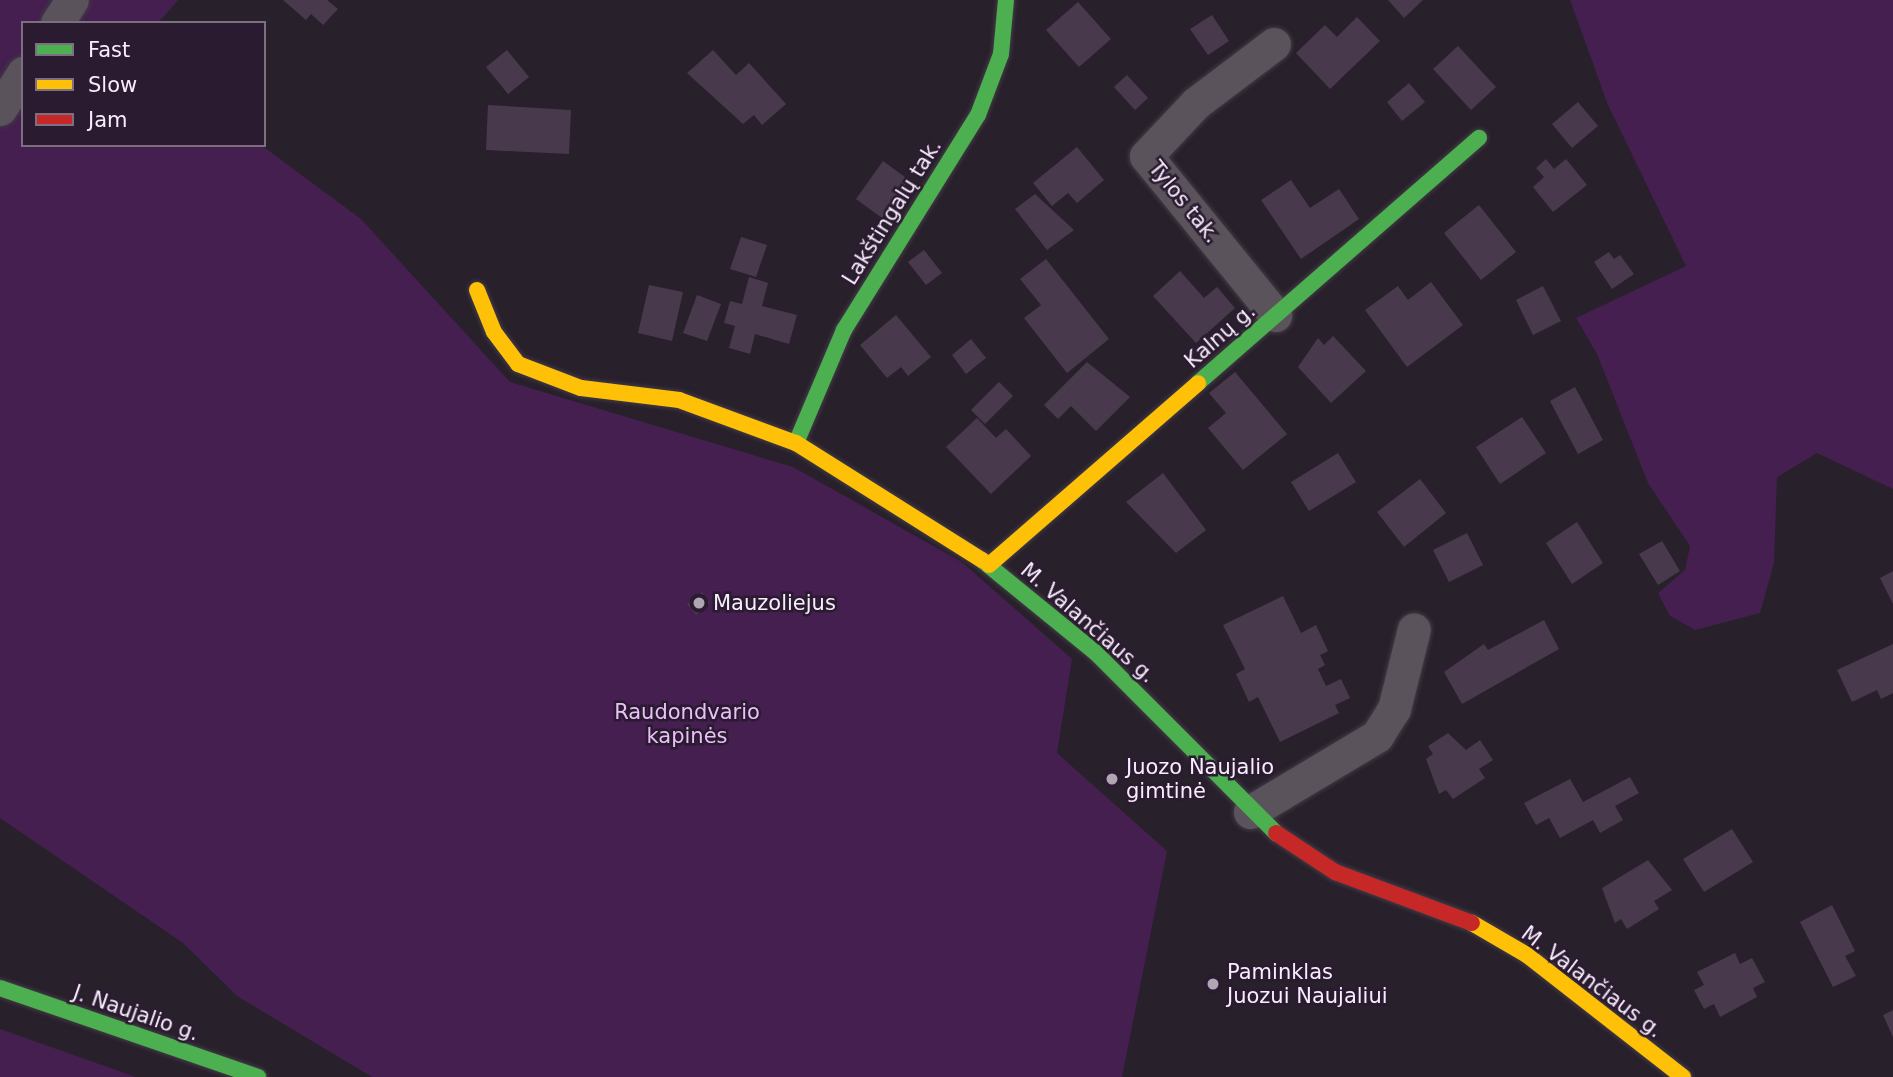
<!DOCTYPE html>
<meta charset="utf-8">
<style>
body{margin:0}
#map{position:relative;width:1893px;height:1077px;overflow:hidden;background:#28202b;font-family:"DejaVu Sans",sans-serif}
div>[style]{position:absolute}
.green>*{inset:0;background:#441f4f}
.building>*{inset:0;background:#483a4c}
.roads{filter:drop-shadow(0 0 2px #423b45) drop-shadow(0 0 2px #423b45)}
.street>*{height:33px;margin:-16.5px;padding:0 16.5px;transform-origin:16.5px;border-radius:16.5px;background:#5a535c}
.fast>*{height:16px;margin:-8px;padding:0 8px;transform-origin:8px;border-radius:8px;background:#4caf50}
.slow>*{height:16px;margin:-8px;padding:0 8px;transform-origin:8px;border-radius:8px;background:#ffc107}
.jam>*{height:16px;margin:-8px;padding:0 8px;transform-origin:8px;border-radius:8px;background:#c62828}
.dots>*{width:19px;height:19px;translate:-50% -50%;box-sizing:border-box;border:4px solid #2a1b30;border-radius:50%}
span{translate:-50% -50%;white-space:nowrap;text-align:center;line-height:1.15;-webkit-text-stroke:5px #2a1b30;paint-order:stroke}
.street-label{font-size:21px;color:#f8edfc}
.poi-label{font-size:21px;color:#f8edfc}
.left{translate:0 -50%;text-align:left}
.park-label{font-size:21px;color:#ebbffa}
.legend{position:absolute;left:21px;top:21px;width:245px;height:126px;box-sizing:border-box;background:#2a1b30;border:2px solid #7c6f82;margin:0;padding:9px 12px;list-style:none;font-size:21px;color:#f8edfc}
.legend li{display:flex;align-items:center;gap:14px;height:35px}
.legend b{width:35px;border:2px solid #7c6f82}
</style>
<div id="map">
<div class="green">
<i style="clip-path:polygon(0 0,178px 0,158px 23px,23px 23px,23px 145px,261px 145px,361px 219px,510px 382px,793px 467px,962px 562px,1072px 659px,1057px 753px,1167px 851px,1122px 1077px,372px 1077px,237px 996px,183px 943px,0 818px)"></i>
<i style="clip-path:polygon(1570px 0,1893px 0,1893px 489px,1817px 453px,1777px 477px,1774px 563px,1760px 613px,1695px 630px,1670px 616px,1658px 593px,1685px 570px,1690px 546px,1648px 483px,1597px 354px,1576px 318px,1686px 266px,1608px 105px)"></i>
<i style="clip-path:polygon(0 1029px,136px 1077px,0 1077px)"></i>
</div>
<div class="building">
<i style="clip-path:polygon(283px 0,327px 0,338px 9px,323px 25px,311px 14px,306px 20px)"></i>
<i style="clip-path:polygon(1388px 0,1423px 0,1404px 18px)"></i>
<i style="clip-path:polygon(1078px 2px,1111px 39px,1079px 67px,1046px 30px)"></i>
<i style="clip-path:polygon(1212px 15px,1229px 41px,1208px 55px,1190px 29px)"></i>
<i style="clip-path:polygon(1357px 17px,1380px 41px,1330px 89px,1296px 53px,1325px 25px,1337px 37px)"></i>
<i style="clip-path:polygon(1458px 46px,1496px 87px,1471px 110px,1433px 69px)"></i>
<i style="clip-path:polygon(507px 50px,529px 77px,508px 94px,486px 67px)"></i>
<i style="clip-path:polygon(713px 50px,736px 75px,749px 63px,786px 104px,762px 125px,754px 115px,743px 124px,687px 73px)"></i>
<i style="clip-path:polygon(1127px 75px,1148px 98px,1135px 110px,1114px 87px)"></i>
<i style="clip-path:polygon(1409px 83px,1425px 102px,1402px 121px,1387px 102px)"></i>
<i style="clip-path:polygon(1578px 102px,1598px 126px,1572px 148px,1552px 124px)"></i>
<i style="clip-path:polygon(488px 105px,571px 110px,569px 154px,486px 150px)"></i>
<i style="clip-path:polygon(1077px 147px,1104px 180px,1077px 203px,1068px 193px,1052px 206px,1033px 183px)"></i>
<i style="clip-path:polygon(1546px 159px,1554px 169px,1566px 159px,1587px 185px,1553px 212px,1533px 187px,1544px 177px,1536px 168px)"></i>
<i style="clip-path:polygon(883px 161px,909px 180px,882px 218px,856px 199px)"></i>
<i style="clip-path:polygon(1291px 180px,1310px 208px,1339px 189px,1359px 219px,1301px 259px,1261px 200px)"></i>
<i style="clip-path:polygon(1035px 194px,1074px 230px,1047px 250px,1015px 209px)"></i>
<i style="clip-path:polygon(1479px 205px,1516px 252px,1481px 280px,1444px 233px)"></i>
<i style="clip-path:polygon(741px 237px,767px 245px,756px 277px,730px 269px)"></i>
<i style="clip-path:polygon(924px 250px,942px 273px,926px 285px,908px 262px)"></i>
<i style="clip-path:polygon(1609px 252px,1614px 259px,1620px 255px,1634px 274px,1612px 289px,1594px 262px)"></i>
<i style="clip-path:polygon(1046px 259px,1109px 339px,1067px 373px,1024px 318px,1041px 305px,1020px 279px)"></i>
<i style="clip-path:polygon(1180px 271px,1204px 298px,1217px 287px,1235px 308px,1196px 343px,1153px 296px)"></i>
<i style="clip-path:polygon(749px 277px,768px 283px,762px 306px,797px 315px,789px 344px,755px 334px,750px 354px,729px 348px,735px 326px,724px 323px,730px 301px,742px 304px)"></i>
<i style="clip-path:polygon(1431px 282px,1463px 325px,1407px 367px,1365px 310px,1398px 286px,1408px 300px)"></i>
<i style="clip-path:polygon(649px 285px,683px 292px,672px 341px,638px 333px)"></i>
<i style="clip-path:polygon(1543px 286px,1561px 321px,1533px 335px,1516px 300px)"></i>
<i style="clip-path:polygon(697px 295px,721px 304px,707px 341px,683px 333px)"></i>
<i style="clip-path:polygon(896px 315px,931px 357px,908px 376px,901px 367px,887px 378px,860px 345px)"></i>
<i style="clip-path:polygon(1333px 336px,1366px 371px,1331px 403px,1298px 367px,1318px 338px,1324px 345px)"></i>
<i style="clip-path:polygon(971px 339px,986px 358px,966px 374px,952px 355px)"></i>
<i style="clip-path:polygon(1087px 362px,1130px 397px,1096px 431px,1071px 406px,1058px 419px,1044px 405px)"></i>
<i style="clip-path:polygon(1235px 372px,1287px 434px,1243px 470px,1208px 428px,1226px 413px,1209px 393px)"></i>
<i style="clip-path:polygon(999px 382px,1013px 396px,985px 424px,971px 410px)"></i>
<i style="clip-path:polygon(1575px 387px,1603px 440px,1578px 454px,1550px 401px)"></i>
<i style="clip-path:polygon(1522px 417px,1546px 453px,1500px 484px,1476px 447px)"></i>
<i style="clip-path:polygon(977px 418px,996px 438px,1006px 429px,1031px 456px,991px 494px,946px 447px)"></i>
<i style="clip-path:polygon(1338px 453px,1356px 482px,1309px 511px,1291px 482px)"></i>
<i style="clip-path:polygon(1163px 473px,1206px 530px,1176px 553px,1126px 502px)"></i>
<i style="clip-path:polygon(1420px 479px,1446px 513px,1404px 547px,1377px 512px)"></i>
<i style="clip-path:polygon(1577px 522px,1603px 563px,1572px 584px,1546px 543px)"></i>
<i style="clip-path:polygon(1467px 533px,1483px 565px,1449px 582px,1433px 550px)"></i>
<i style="clip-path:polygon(1662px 541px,1680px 571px,1658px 585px,1639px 554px)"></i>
<i style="clip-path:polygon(1893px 571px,1893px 604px,1880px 578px)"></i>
<i style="clip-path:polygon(702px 592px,710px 603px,696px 615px,687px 604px)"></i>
<i style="clip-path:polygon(1283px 596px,1301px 633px,1316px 625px,1328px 651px,1320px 655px,1325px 665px,1318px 669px,1326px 686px,1341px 679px,1350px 698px,1335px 705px,1339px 713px,1280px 742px,1258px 697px,1249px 702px,1236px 674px,1245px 669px,1223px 625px)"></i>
<i style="clip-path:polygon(1544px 620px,1559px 649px,1462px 704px,1444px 672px,1484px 644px,1488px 650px)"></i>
<i style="clip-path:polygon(1893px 644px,1893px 693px,1881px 699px,1877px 690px,1852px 702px,1837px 670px)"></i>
<i style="clip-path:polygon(1448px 733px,1466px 750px,1480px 740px,1493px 760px,1479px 769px,1485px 778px,1453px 799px,1446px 790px,1439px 794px,1426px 759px,1433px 754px,1428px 746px)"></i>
<i style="clip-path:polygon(1630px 777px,1639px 793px,1615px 806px,1623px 820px,1600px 833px,1593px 820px,1560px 838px,1549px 818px,1536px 825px,1524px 803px,1570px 779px,1583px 802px)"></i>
<i style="clip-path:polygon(1732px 829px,1753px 862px,1704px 892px,1683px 859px)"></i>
<i style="clip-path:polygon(1648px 860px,1672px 890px,1654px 901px,1659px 909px,1627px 929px,1621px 919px,1615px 923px,1602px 888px)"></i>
<i style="clip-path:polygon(1832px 905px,1855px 951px,1845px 956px,1856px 976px,1833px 987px,1800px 922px)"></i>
<i style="clip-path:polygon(1735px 953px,1740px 964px,1752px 958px,1765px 982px,1753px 988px,1757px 997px,1720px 1017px,1714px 1004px,1704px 1009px,1694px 990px,1704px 985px,1697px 972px)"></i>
<i style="clip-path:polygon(1893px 1010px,1893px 1037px,1883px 1015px)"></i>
</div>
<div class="roads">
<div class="street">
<i style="left:57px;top:23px;width:27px;rotate:-57deg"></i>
<i style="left:1274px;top:44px;width:98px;rotate:142.9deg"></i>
<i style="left:1196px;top:103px;width:73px;rotate:133.3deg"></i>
<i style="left:1146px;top:156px;width:205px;rotate:50.9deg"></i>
<i style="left:0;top:109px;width:43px;rotate:-57.4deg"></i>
<i style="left:1250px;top:812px;width:148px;rotate:-30.9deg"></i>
<i style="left:1377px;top:736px;width:32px;rotate:-58deg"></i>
<i style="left:1394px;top:709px;width:82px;rotate:-76deg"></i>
</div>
<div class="fast">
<i style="left:1198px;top:383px;width:373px;rotate:-41.1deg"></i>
<i style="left:796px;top:443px;width:123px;rotate:-67deg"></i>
<i style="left:844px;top:330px;width:253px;rotate:-58.1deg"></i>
<i style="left:978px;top:115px;width:65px;rotate:-69.3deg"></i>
<i style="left:1001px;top:54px;width:54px;rotate:-84.7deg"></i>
<i style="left:982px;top:560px;width:147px;rotate:39.2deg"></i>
<i style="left:1096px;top:653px;width:255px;rotate:45deg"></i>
<i style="left:0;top:988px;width:273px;rotate:19deg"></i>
</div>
<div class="slow">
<i style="left:477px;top:290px;width:45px;rotate:68deg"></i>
<i style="left:494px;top:332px;width:40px;rotate:53deg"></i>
<i style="left:518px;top:364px;width:67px;rotate:20.9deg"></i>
<i style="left:581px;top:388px;width:99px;rotate:7deg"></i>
<i style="left:679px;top:400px;width:125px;rotate:20.2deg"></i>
<i style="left:796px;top:443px;width:220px;rotate:32.2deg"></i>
<i style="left:989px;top:565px;width:277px;rotate:-41deg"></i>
<i style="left:1472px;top:923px;width:64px;rotate:30.2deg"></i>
<i style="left:1527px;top:955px;width:198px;rotate:38deg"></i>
</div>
<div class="jam">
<i style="left:1276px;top:833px;width:71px;rotate:33.5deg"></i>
<i style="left:1335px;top:872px;width:146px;rotate:20.4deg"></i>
</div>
</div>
<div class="dots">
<i style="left:699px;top:603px;background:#afa5b3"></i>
<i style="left:1112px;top:779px;background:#afa5b3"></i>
<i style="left:1213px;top:984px;background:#afa5b3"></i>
</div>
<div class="street-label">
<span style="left:1184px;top:202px;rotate:51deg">Tylos tak.</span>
<span style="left:892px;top:212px;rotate:-58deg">Lakštingalų tak.</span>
<span style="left:1220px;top:336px;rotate:-41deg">Kalnų g.</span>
<span style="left:1088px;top:623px;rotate:41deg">M. Valančiaus g.</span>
<span style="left:1592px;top:982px;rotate:37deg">M. Valančiaus g.</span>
<span style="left:136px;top:1013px;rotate:19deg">J. Naujalio g.</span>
</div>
<div class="poi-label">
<span class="left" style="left:713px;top:603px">Mauzoliejus</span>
<span class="left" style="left:1126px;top:779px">Juozo Naujalio<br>gimtinė</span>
<span class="left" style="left:1227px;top:984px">Paminklas<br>Juozui Naujaliui</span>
</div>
<div class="park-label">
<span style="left:687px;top:724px">Raudondvario<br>kapinės</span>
</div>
<ul class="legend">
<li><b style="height:9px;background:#4caf50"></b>Fast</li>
<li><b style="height:9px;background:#ffc107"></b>Slow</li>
<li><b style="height:9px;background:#c62828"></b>Jam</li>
</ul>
</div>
